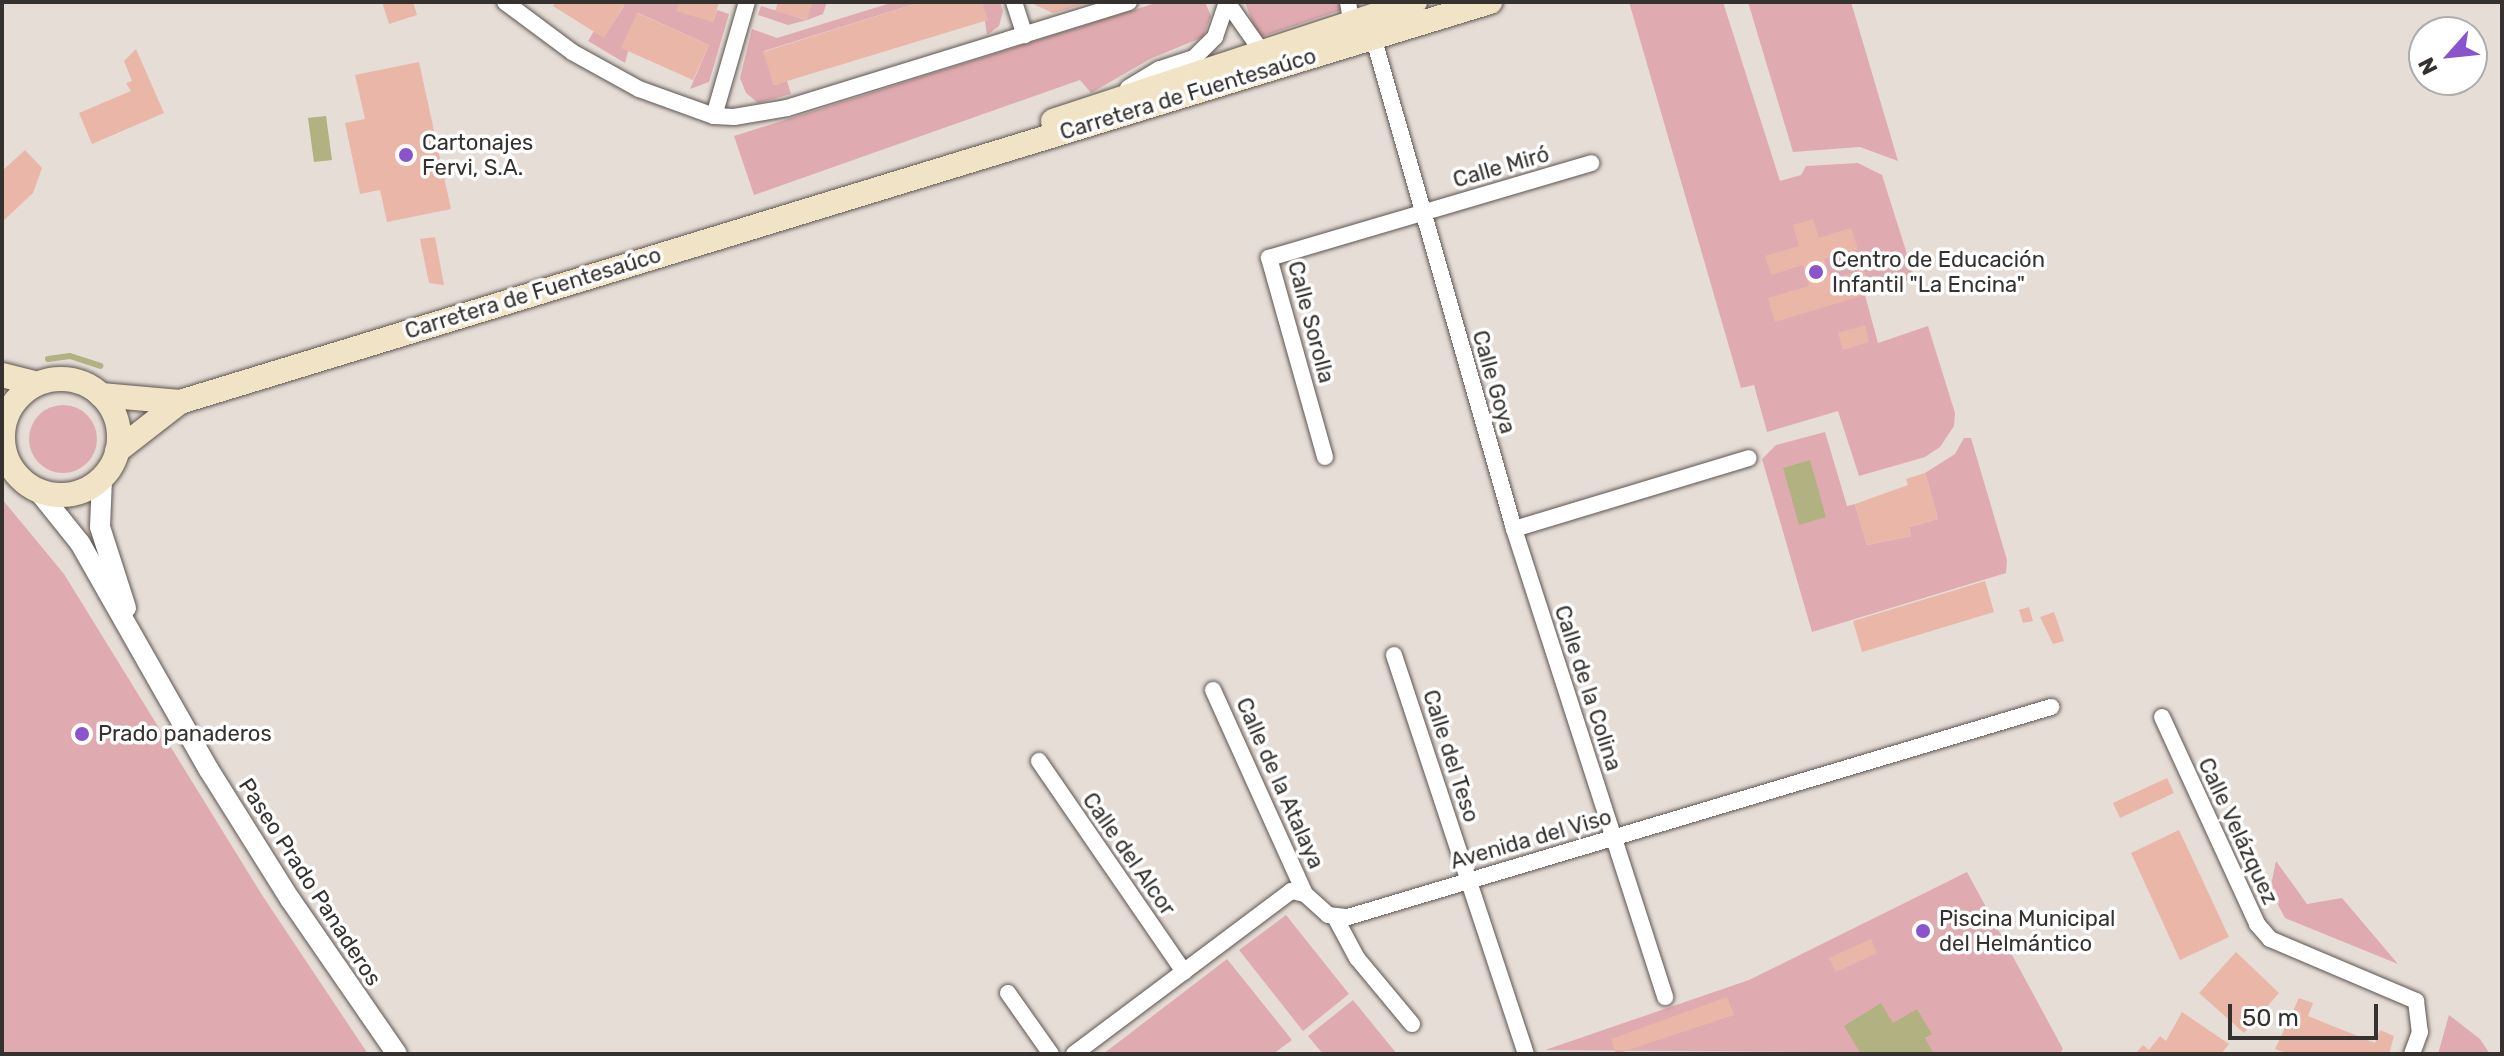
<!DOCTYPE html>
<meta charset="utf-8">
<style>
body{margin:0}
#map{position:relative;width:2504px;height:1056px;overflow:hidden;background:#e6ddd7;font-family:Rubik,sans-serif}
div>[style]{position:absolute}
.green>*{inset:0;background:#e0abb0}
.round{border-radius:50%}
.water>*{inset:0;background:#b1b182}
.stream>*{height:6px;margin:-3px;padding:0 3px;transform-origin:3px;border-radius:3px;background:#b1b182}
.building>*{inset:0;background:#eab6a8}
.roads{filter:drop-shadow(0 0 2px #5d5550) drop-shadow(0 0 2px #5d5550)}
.minor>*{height:16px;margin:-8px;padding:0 8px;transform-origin:8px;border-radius:8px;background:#fff}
.tertiary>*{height:20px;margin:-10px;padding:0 10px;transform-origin:10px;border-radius:10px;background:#fff}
.secondary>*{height:24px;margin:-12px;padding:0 12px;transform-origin:12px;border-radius:12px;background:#f1e3c6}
.secondary>.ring{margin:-12px;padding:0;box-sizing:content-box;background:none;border:24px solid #f1e3c6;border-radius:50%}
.dots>*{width:22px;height:22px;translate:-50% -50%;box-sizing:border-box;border:4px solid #fff;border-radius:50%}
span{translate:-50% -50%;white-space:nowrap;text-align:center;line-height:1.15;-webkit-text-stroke:7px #fff;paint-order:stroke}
.street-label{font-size:22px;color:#34312e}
.poi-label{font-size:22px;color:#34312e}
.left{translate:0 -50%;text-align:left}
.frame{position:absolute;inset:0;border:4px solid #34312e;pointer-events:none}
.north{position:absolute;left:2408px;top:16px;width:80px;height:80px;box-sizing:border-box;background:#fff;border:2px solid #aeadab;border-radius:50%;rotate:243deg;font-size:22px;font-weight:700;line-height:32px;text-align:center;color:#34312e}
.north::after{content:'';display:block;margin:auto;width:28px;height:36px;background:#8a54cc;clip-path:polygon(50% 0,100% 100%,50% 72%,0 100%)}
.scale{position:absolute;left:2228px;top:1004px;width:150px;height:36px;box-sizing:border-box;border:4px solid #34312e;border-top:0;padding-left:10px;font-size:24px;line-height:28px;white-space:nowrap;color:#34312e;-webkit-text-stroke:6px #fff;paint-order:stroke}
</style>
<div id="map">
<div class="green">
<i style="clip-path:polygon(619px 2px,679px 2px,713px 22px,717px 10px,729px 14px,709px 82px,690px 89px,709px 45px,638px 13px,625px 63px,588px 41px,594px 31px,604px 37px,624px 6px)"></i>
<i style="clip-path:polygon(812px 2px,827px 2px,823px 14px,807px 20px,788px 25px,758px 15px,761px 6px,806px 20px)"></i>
<i style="clip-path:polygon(894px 2px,921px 2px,764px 51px,774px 85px,787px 81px,791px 94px,758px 103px,746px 93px,740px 78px,752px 29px,777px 38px)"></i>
<i style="clip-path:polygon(982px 2px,1000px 2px,1003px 11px,999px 26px,987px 35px)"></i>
<i style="clip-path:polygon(1159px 2px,1205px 2px,1211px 16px,1203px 37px,1150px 59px,1091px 93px,1080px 80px,754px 195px,734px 136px)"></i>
<i style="clip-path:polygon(1245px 2px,1339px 2px,1341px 10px,1258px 38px)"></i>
<i style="clip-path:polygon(1629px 2px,1723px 2px,1780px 181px,1801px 175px,1806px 166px,1858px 163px,1882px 175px,1913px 273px,1909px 280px,1865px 295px,1878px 343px,1928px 326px,1955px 413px,1954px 426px,1940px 447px,1925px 457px,1859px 476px,1838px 411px,1767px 432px,1754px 385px,1741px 388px)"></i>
<i style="clip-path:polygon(1748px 2px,1851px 2px,1898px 161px,1860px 147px,1793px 152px)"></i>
<i class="round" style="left:29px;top:405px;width:68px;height:68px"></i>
<i style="clip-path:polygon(1825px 432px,1847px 506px,1855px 504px,1867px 545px,1911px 536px,1909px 527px,1938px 519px,1925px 473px,1955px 454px,1964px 438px,1971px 438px,2007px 560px,2006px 573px,1812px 632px,1762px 459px,1776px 445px)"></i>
<i style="clip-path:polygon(2px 499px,64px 574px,262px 895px,368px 1054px,2px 1054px)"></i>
<i style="clip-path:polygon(2276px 861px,2307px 904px,2342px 898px,2398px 964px,2285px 918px,2270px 890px)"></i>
<i style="clip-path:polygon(1967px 872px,2063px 1049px,2059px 1054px,1545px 1050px,1749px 980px)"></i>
<i style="clip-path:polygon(1286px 915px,1349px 994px,1303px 1031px,1239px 950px)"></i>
<i style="clip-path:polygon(1227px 959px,1292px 1040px,1273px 1054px,1103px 1054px)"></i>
<i style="clip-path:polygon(1353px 1000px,1397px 1054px,1323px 1054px,1308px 1036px)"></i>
<i style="clip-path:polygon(2449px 1015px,2480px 1039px,2490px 1054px,2438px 1054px)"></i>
</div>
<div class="water">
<i style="clip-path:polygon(326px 116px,332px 160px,314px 162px,308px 118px)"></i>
<i style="clip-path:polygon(1810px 460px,1826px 517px,1799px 525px,1783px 468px)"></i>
<i style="clip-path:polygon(1881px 1003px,1893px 1023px,1917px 1009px,1932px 1034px,1925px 1038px,1934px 1054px,1861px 1054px,1844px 1026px)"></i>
</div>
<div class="stream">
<i style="left:48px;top:359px;width:22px;rotate:-8deg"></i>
<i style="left:70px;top:356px;width:32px;rotate:18deg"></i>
</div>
<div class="building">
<i style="clip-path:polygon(382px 2px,413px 2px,417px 15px,389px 24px)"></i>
<i style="clip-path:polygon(555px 2px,619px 2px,624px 5px,604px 38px,553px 6px)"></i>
<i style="clip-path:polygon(679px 2px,719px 2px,713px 22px,676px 11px)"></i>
<i style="clip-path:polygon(778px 2px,812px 2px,807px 20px,775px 11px)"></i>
<i style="clip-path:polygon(921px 2px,982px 2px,988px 20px,774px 85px,763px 52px)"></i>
<i style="clip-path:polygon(1029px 2px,1087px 2px,1087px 3px,1053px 13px)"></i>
<i style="clip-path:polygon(637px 13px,709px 45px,693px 80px,621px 48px)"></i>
<i style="clip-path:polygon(136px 49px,164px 113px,92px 144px,79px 113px,131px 91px,126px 83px,132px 81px,124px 61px)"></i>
<i style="clip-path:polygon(419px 62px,451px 209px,387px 222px,380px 190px,360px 194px,345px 123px,365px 119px,355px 75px)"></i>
<i style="clip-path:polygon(25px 150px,42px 168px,33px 193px,2px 222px,2px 171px)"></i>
<i style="clip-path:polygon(1813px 219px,1819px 238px,1851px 228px,1858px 249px,1824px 259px,1830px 280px,1864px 270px,1871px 293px,1775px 322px,1768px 298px,1809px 286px,1803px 265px,1771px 275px,1765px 256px,1799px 246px,1793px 225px)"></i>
<i style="clip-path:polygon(435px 237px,444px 285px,429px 283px,420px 239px)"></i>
<i style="clip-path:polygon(1865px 325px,1869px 342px,1843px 350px,1838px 333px)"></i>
<i style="clip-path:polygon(1925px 473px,1938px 519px,1909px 527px,1911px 536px,1867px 545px,1855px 504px,1908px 485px,1906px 479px)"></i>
<i style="clip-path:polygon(1985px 581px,1994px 612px,1862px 652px,1853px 621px)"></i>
<i style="clip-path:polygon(2029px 607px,2033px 621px,2023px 623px,2019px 610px)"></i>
<i style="clip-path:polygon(2054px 612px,2064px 641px,2053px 644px,2040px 617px)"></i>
<i style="clip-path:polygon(2167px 778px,2174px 793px,2120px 818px,2113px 803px)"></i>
<i style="clip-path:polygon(2179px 830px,2229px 937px,2180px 960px,2131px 853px)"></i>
<i style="clip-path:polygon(1871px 939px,1877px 953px,1836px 972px,1829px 958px)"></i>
<i style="clip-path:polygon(2236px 952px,2279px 993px,2244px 1033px,2199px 993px)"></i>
<i style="clip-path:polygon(1727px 997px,1734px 1015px,1616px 1054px,1611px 1039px)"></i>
<i style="clip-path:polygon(2299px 998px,2313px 1003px,2308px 1016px,2375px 1043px,2380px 1030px,2394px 1036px,2389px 1054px,2288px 1054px,2275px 1049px)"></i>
<i style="clip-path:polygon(2182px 1012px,2229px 1044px,2221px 1054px,2135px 1054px,2143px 1045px,2149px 1050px,2160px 1036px,2166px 1041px)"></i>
</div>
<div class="roads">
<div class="minor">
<i style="left:505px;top:2px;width:84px;rotate:36.7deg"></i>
<i style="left:572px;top:52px;width:77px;rotate:28.9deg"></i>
<i style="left:639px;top:89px;width:80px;rotate:19.8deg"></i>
<i style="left:714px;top:116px;width:20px;rotate:3deg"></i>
<i style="left:734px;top:117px;width:54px;rotate:-9.6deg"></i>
<i style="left:787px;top:108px;width:358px;rotate:-17.2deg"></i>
<i style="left:1014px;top:2px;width:35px;rotate:72deg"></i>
<i style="left:1227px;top:2px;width:70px;rotate:54.9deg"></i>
<i style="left:1348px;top:2px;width:18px;rotate:81deg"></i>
<i style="left:1351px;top:20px;width:37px;rotate:47deg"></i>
<i style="left:1376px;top:47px;width:501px;rotate:74.02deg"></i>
<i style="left:1514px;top:529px;width:492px;rotate:72.1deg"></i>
<i style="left:1128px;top:88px;width:37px;rotate:-31deg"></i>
<i style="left:1160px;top:69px;width:36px;rotate:-18deg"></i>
<i style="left:1194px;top:58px;width:30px;rotate:-45deg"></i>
<i style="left:1215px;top:37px;width:36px;rotate:-71deg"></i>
<i style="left:714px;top:116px;width:119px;rotate:-73.9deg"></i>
<i style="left:1325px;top:457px;width:207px;rotate:-105.7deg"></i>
<i style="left:1269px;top:258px;width:336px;rotate:-16.4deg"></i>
<i style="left:1514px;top:529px;width:245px;rotate:-16.8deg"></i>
<i style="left:1394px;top:655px;width:420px;rotate:71.7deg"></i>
<i style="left:1213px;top:690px;width:224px;rotate:65.7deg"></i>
<i style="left:2162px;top:717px;width:228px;rotate:65.3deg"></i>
<i style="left:2257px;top:924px;width:20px;rotate:49deg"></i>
<i style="left:2270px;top:939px;width:159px;rotate:23deg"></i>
<i style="left:2416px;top:1001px;width:31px;rotate:83deg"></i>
<i style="left:2420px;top:1032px;width:23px;rotate:110deg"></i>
<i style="left:1039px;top:761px;width:256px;rotate:55.5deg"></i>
<i style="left:1335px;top:917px;width:47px;rotate:61.8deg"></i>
<i style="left:1357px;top:958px;width:86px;rotate:50.2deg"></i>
<i style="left:1008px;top:993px;width:75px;rotate:54.8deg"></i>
<i style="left:1074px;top:1054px;width:271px;rotate:-36.9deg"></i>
<i style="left:1291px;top:891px;width:14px;rotate:12deg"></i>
<i style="left:1305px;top:894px;width:31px;rotate:42deg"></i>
<i style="left:1328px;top:915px;width:20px;rotate:6deg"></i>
<i style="left:1348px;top:917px;width:734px;rotate:-16.63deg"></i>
</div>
<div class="tertiary">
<i style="left:102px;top:479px;width:48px;rotate:92.4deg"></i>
<i style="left:100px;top:527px;width:85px;rotate:72.2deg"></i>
<i style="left:39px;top:492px;width:65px;rotate:51.2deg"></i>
<i style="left:80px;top:543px;width:261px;rotate:60.4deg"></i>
<i style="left:209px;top:770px;width:152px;rotate:57.9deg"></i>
<i style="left:290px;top:899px;width:188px;rotate:55.4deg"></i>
</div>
<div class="secondary">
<i style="left:1053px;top:121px;width:381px;rotate:-18.2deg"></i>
<i style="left:2px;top:375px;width:36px;rotate:14deg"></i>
<i class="ring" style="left:3px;top:379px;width:92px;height:92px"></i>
<i style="left:101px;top:395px;width:79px;rotate:5.1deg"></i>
<i style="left:180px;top:402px;width:1370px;rotate:-16.98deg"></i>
<i style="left:117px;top:451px;width:80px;rotate:-37.9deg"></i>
</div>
</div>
<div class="dots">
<i style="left:406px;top:155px;background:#8a54cc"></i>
<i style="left:1816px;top:272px;background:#8a54cc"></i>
<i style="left:82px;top:734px;background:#8a54cc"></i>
<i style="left:1923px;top:931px;background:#8a54cc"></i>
</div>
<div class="street-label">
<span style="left:1188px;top:94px;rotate:-17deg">Carretera de Fuentesaúco</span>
<span style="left:1501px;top:167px;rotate:-16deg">Calle Miró</span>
<span style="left:533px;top:293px;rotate:-17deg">Carretera de Fuentesaúco</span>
<span style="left:1311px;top:322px;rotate:75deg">Calle Sorolla</span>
<span style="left:1494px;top:382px;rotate:74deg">Calle Goya</span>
<span style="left:1588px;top:688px;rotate:72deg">Calle de la Colina</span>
<span style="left:1451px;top:756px;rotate:72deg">Calle del Teso</span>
<span style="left:1280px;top:783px;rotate:66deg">Calle de la Atalaya</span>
<span style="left:2238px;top:831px;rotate:65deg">Calle Velázquez</span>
<span style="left:1531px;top:839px;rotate:-16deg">Avenida del Viso</span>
<span style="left:1129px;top:854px;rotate:55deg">Calle del Alcor</span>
<span style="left:310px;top:882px;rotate:57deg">Paseo Prado Panaderos</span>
</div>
<div class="poi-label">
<span class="left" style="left:422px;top:155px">Cartonajes<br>Fervi, S.A.</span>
<span class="left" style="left:1832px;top:272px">Centro de Educación<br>Infantil "La Encina"</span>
<span class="left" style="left:98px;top:734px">Prado panaderos</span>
<span class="left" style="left:1939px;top:931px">Piscina Municipal<br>del Helmántico</span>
</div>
<div class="frame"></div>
<div class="north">N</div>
<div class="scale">50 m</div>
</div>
